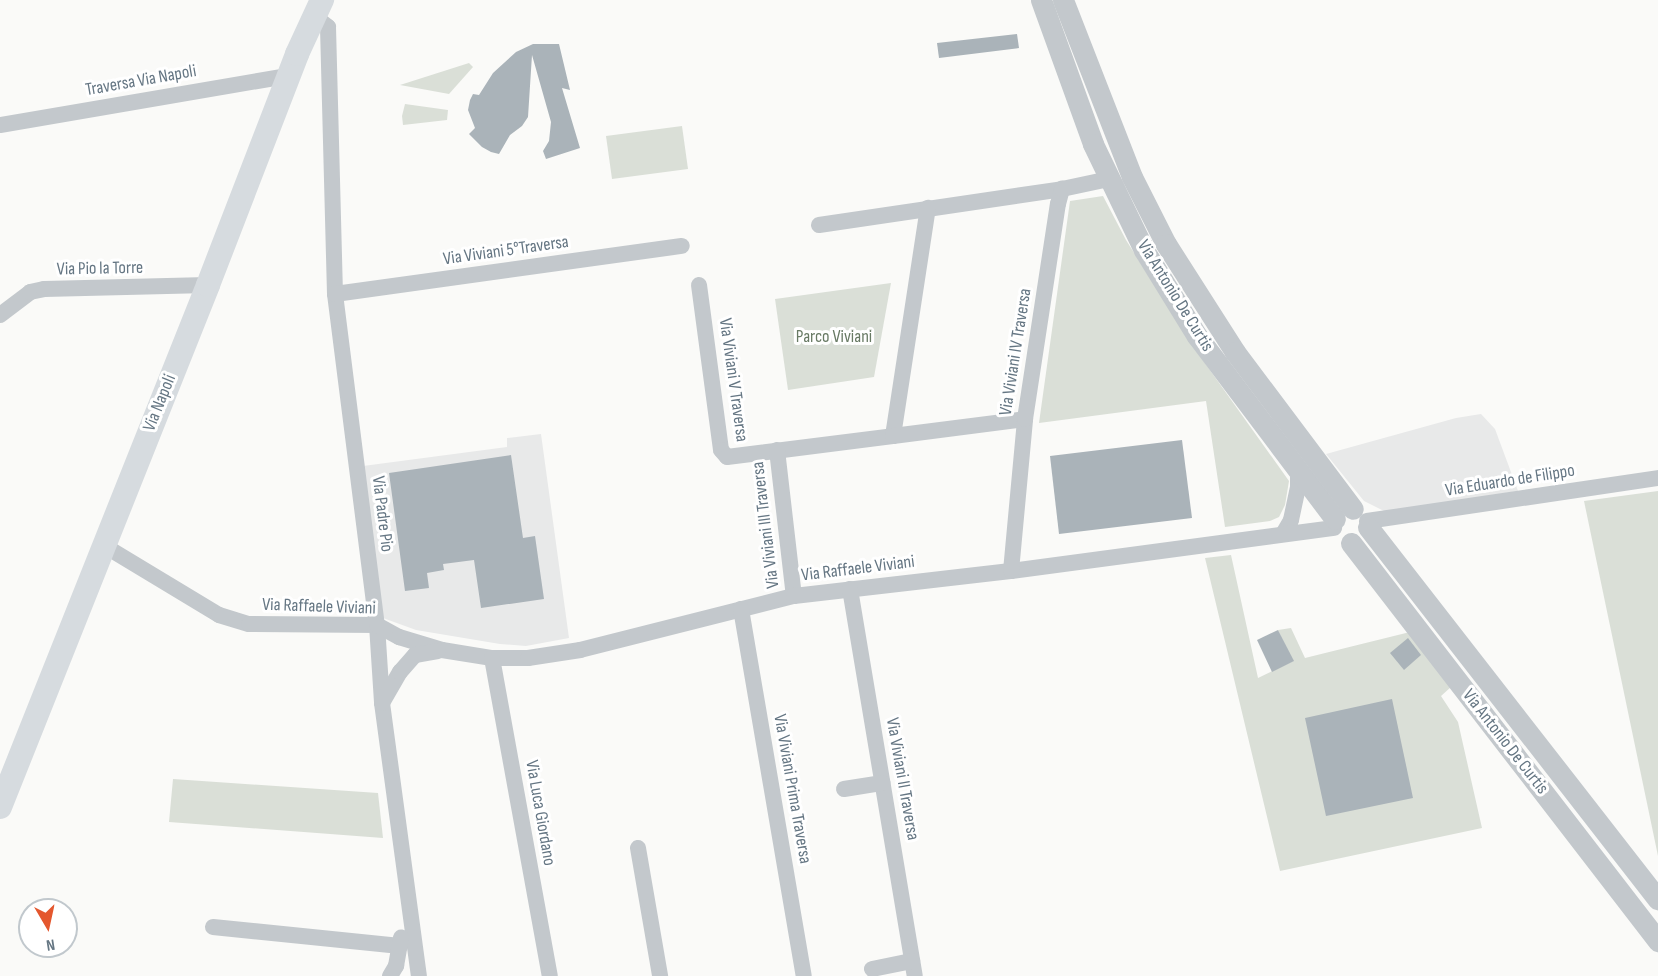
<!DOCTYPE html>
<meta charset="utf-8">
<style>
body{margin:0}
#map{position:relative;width:1658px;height:976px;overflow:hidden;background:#fafaf8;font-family:"Sofia Sans Condensed",sans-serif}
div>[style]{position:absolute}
.built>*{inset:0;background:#e8e9e9}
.green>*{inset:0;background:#dadfd7}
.building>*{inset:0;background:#aab3b9}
.minor>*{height:16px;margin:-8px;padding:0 8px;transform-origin:8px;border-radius:8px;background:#c3c8cc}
.tertiary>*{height:21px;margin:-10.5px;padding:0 10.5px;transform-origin:10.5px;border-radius:10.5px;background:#c3c8cc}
.secondary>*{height:24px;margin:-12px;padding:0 12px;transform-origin:12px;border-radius:12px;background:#d6dbdf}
span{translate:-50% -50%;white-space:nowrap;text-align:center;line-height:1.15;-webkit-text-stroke:6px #fff;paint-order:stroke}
.street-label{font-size:18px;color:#657683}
.park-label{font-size:18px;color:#687a64}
.north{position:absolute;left:18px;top:898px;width:60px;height:60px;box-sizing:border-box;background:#fff;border:2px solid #c1c8cd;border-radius:50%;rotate:171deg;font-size:16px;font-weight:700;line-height:24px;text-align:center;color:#657683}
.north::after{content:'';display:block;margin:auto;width:21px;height:27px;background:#e4572e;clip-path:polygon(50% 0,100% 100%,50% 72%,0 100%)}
</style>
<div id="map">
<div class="built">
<i style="clip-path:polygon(1481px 414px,1495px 429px,1518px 491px,1386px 512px,1364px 501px,1326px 454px,1456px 418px)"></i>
<i style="clip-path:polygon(541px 434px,569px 638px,526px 646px,500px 644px,416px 630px,383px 618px,363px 466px,507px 447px,507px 438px)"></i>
</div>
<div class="green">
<i style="clip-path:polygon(469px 63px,473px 67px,449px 94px,400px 85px)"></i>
<i style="clip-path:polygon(405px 104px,448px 110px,447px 120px,403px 125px,402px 116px)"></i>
<i style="clip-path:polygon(682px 126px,688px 169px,612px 179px,606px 136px)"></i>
<i style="clip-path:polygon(1103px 196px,1126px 240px,1192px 345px,1289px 481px,1285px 505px,1279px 517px,1270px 521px,1225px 527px,1206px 401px,1039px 423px,1070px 201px)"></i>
<i style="clip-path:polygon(891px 283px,874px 377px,788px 390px,775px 299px)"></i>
<i style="clip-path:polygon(1658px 491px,1658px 856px,1584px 501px)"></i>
<i style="clip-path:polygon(1231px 555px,1258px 678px,1293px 661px,1278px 630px,1291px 628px,1305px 658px,1410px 632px,1451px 687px,1441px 696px,1458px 722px,1482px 828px,1280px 871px,1205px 558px)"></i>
<i style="clip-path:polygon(173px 779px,378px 793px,383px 838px,169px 822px)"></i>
</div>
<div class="building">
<i style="clip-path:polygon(1017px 34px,1019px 48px,939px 58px,937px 43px)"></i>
<i style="clip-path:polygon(533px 44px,559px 44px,570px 90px,562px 88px,580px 148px,546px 159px,543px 151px,549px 141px,551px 122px,532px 55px,528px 117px,522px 126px,510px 135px,499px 154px,491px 152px,482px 147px,469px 134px,475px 128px,468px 110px,470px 100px,473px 94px,479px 95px,493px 73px,516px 52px)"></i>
<i style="clip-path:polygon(1182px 440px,1192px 518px,1059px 534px,1050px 456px)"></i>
<i style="clip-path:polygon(511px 455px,523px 538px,535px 536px,544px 599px,481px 608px,474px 560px,443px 564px,444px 570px,427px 573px,429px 588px,405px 591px,389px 473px)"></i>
<i style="clip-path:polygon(1278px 630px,1294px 661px,1272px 672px,1257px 640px)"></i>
<i style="clip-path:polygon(1408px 638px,1421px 655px,1404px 670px,1390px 653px)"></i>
<i style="clip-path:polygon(1392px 699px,1413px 798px,1326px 816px,1305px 718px)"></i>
</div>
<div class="minor">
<i style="left:314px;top:16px;width:18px;rotate:38deg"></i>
<i style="left:328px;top:27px;width:267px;rotate:88.5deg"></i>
<i style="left:335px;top:294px;width:334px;rotate:82.8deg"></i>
<i style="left:377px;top:625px;width:78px;rotate:86.3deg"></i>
<i style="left:382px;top:703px;width:275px;rotate:82.3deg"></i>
<i style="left:0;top:125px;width:292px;rotate:-9.7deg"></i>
<i style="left:819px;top:225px;width:246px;rotate:-8.4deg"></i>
<i style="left:699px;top:285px;width:166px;rotate:82.4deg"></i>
<i style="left:721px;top:450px;width:9px;rotate:49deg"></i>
<i style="left:727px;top:457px;width:167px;rotate:-7.2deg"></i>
<i style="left:893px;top:436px;width:231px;rotate:-81.3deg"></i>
<i style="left:335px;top:294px;width:350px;rotate:-7.9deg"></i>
<i style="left:0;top:315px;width:38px;rotate:-37deg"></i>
<i style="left:30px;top:292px;width:14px;rotate:-12deg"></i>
<i style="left:44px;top:289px;width:164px;rotate:-1.4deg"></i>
<i style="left:893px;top:436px;width:133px;rotate:-7.3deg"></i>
<i style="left:777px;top:450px;width:147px;rotate:83.4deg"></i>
<i style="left:1367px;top:521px;width:294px;rotate:-8.4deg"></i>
<i style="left:1283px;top:534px;width:16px;rotate:-60deg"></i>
<i style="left:1291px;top:520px;width:33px;rotate:-78deg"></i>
<i style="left:1298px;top:488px;width:19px;rotate:-90deg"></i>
<i style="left:103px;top:545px;width:135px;rotate:31.1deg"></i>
<i style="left:219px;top:615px;width:31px;rotate:17deg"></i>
<i style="left:249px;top:624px;width:128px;rotate:0.4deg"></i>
<i style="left:377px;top:625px;width:25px;rotate:29deg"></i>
<i style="left:399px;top:637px;width:45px;rotate:16.8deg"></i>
<i style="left:442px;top:650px;width:51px;rotate:9.1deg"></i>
<i style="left:492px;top:658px;width:36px"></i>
<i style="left:528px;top:658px;width:53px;rotate:-8.7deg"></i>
<i style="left:580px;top:650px;width:221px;rotate:-14.2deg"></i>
<i style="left:794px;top:596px;width:218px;rotate:-6.6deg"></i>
<i style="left:1011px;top:571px;width:326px;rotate:-7.6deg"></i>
<i style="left:1011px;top:571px;width:153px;rotate:-84.7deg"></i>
<i style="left:1025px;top:419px;width:218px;rotate:-81.3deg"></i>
<i style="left:1058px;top:204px;width:16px;rotate:-75deg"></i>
<i style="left:1062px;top:189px;width:48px;rotate:-12deg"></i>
<i style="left:850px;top:589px;width:392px;rotate:80.5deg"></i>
<i style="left:741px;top:609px;width:372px;rotate:80.3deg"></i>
<i style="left:492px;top:658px;width:323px;rotate:79.7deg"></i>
<i style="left:382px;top:703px;width:36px;rotate:-60deg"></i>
<i style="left:400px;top:672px;width:23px;rotate:-49deg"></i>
<i style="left:415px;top:655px;width:23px;rotate:-10deg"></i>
<i style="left:844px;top:789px;width:39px;rotate:-9deg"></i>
<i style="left:638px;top:848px;width:130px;rotate:80.2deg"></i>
<i style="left:213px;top:927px;width:188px;rotate:5.8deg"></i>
<i style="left:872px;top:969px;width:41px;rotate:-11.3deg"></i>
<i style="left:390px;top:976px;width:12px;rotate:-59deg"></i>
<i style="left:396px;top:966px;width:29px;rotate:-80deg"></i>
</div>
<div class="tertiary">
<i style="left:1041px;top:0;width:153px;rotate:70.1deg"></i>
<i style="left:1093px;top:144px;width:118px;rotate:64.3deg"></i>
<i style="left:1144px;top:250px;width:101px;rotate:58.4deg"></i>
<i style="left:1197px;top:336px;width:229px;rotate:53deg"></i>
<i style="left:1063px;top:0;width:190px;rotate:68.7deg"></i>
<i style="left:1132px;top:177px;width:75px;rotate:63.1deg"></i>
<i style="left:1166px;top:244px;width:128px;rotate:57.4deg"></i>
<i style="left:1235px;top:352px;width:196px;rotate:53.1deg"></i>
<i style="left:1368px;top:527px;width:472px;rotate:52.1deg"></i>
<i style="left:1351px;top:543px;width:503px;rotate:52.35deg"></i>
</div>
<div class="secondary">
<i style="left:0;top:807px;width:562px;rotate:-68.27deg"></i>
<i style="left:208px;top:285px;width:248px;rotate:-68.9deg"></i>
<i style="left:297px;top:54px;width:60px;rotate:-65.2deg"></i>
</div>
<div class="street-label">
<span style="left:141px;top:81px;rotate:-10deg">Traversa Via Napoli</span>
<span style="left:506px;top:251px;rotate:-8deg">Via Viviani 5°Traversa</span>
<span style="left:100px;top:269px;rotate:-1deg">Via Pio la Torre</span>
<span style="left:1175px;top:296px;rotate:58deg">Via Antonio De Curtis</span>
<span style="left:1016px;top:352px;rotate:-81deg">Via Viviani IV Traversa</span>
<span style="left:733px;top:380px;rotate:82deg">Via Viviani V Traversa</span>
<span style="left:160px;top:403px;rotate:-68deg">Via Napoli</span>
<span style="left:1510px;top:481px;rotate:-9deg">Via Eduardo de Filippo</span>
<span style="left:382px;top:514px;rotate:83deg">Via Padre Pio</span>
<span style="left:766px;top:525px;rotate:-97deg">Via Viviani III Traversa</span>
<span style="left:858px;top:569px;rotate:-7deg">Via Raffaele Viviani</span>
<span style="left:319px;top:607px;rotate:2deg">Via Raffaele Viviani</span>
<span style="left:1505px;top:742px;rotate:52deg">Via Antonio De Curtis</span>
<span style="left:902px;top:779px;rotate:80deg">Via Viviani II Traversa</span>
<span style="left:792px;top:789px;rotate:80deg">Via Viviani Prima Traversa</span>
<span style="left:540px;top:813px;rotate:80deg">Via Luca Giordano</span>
</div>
<div class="park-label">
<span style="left:834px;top:337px">Parco Viviani</span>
</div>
<div class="north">N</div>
</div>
